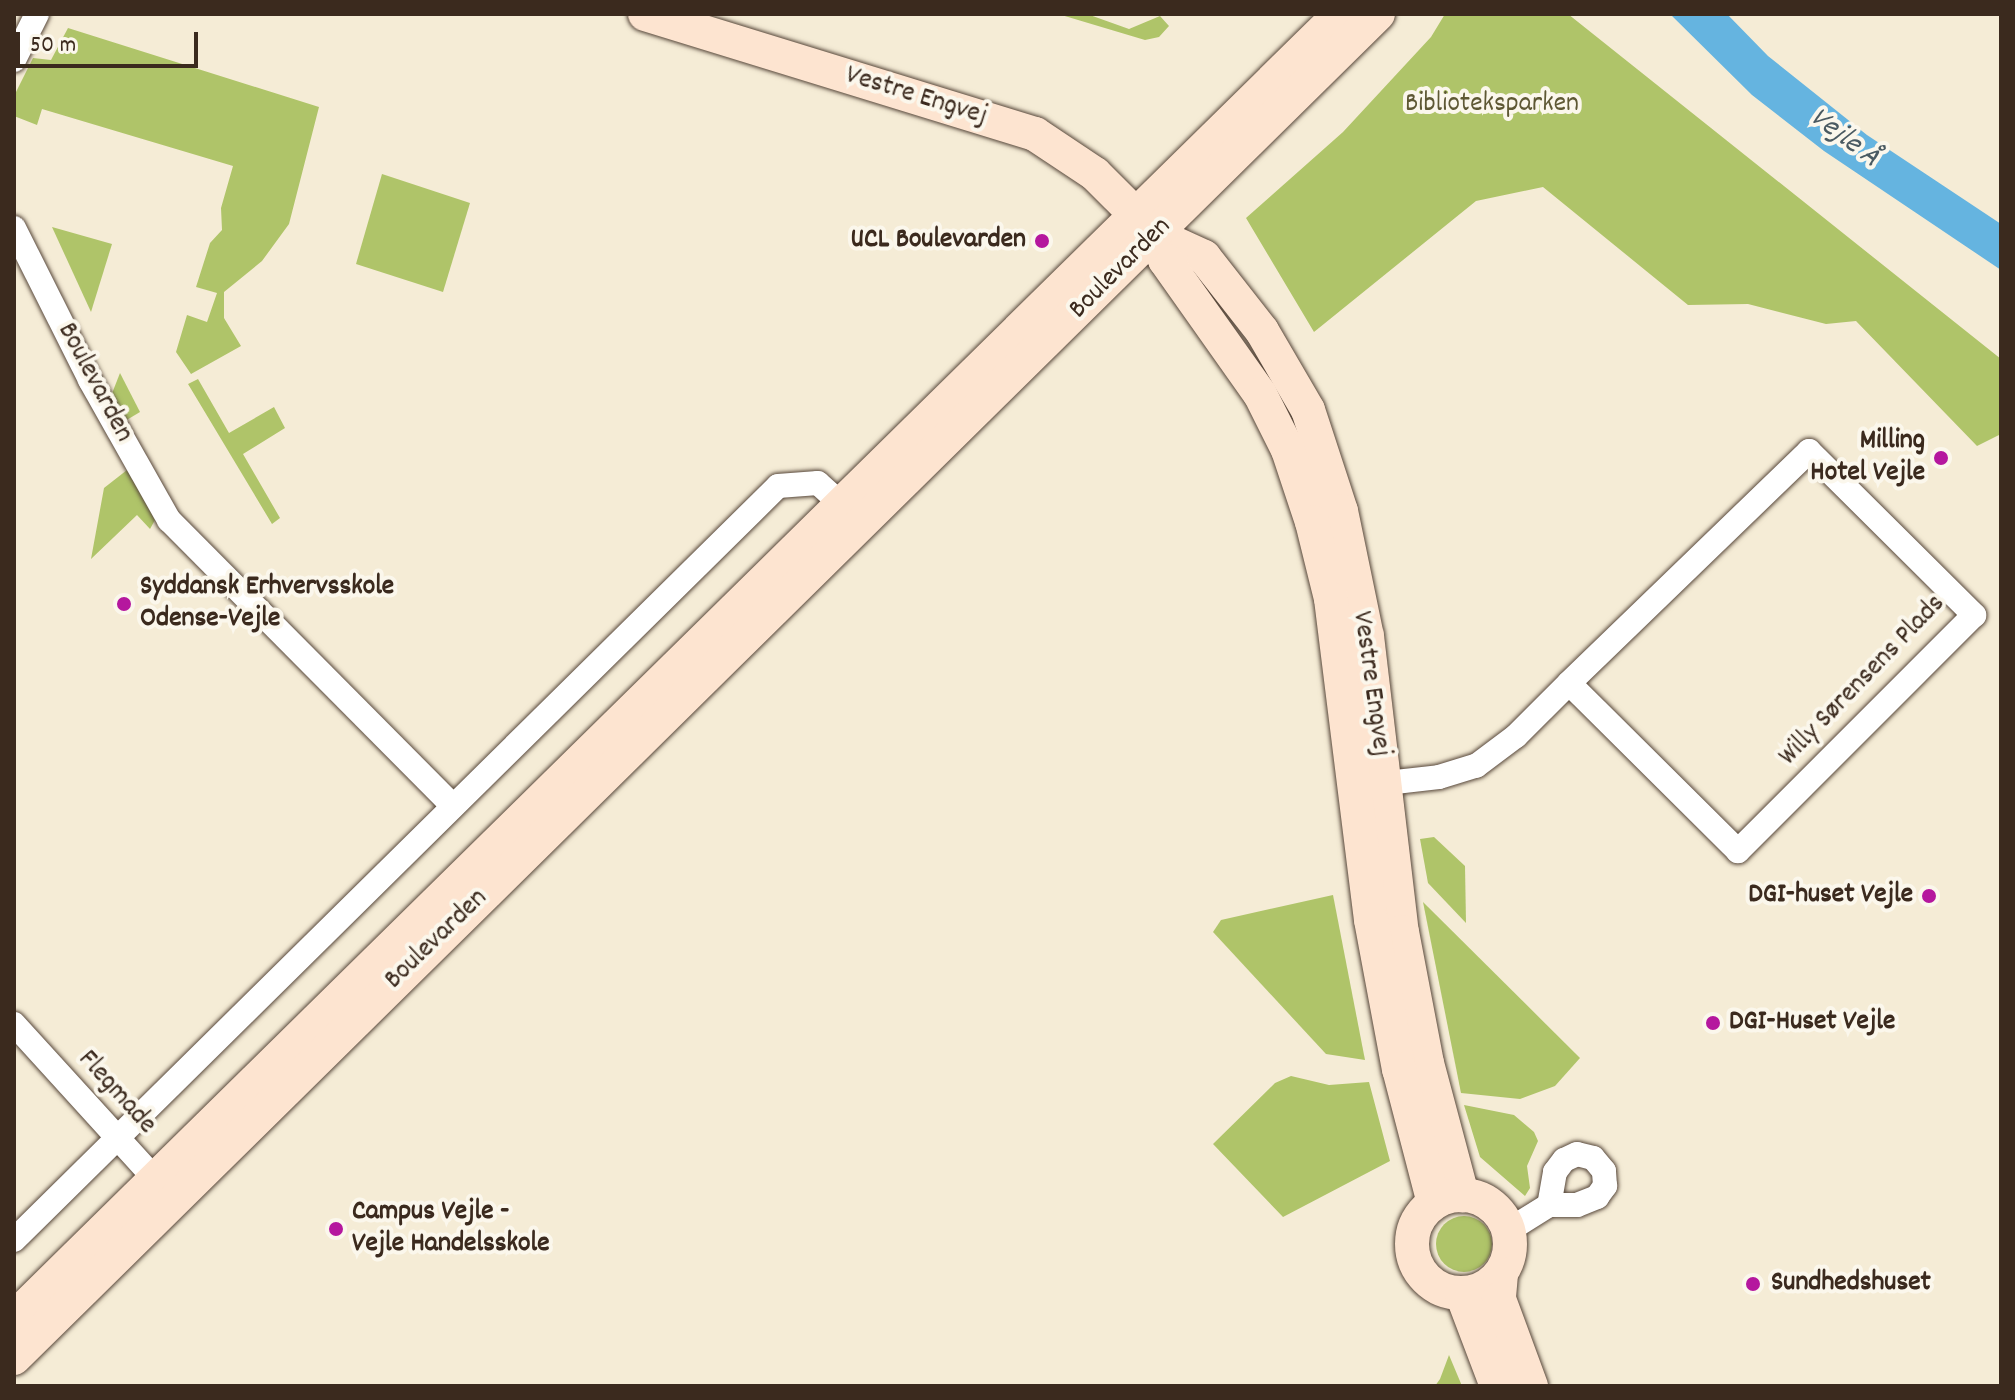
<!DOCTYPE html>
<meta charset="utf-8">
<style>
body{margin:0}
#map{position:relative;width:2015px;height:1400px;overflow:hidden;background:#f5ecd6;font-family:Dekko,sans-serif}
div>[style]{position:absolute}
.green>*{inset:0;background:#afc469}
.round{border-radius:50%}
.water>*{inset:0;background:#65b4e0}
.roads{filter:drop-shadow(0 0 2px #57473a) drop-shadow(0 0 2px #57473a)}
.street>*{height:24px;margin:-12px;padding:0 12px;transform-origin:12px;border-radius:12px;background:#fff}
.secondary>*{height:34px;margin:-17px;padding:0 17px;transform-origin:17px;border-radius:17px;background:#fde4d0}
.secondary>.ring{margin:-17px;padding:0;box-sizing:content-box;background:none;border:34px solid #fde4d0;border-radius:50%}
.dots>*{width:22px;height:22px;translate:-50% -50%;box-sizing:border-box;border:4px solid #fbf7ec;border-radius:50%}
span{translate:-50% -50%;white-space:nowrap;text-align:center;line-height:1.15;-webkit-text-stroke:8px #fbf7ec;paint-order:stroke}
.street-label{font-size:28px;color:#3b2a1e}
.park-label{font-size:28px;color:#5e5834}
.poi-label{font-size:28px;color:#3b2a1e;font-weight:700}
.right{translate:-100% -50%;text-align:right}
.left{translate:0 -50%;text-align:left}
.water-label{font-size:30px;color:#4a5a62;font-style:italic}
.frame{position:absolute;inset:0;border:16px solid #3b2a1e;pointer-events:none}
.scale{position:absolute;left:16px;top:32px;width:182px;height:36px;box-sizing:border-box;border:4px solid #3b2a1e;border-top:0;padding-left:10px;font-size:24px;line-height:28px;white-space:nowrap;color:#3b2a1e;-webkit-text-stroke:6px #fbf7ec;paint-order:stroke}
</style>
<div id="map">
<div class="green">
<i style="clip-path:polygon(1058px 14px,1087px 14px,1129px 29px,1160px 16px,1169px 26px,1159px 37px,1145px 40px)"></i>
<i style="clip-path:polygon(1445px 14px,1568px 14px,2001px 359px,2001px 434px,1977px 446px,1856px 321px,1826px 324px,1748px 304px,1688px 305px,1543px 187px,1476px 201px,1314px 332px,1246px 218px,1343px 132px,1431px 37px)"></i>
<i style="clip-path:polygon(68px 28px,319px 107px,289px 224px,262px 261px,224px 292px,224px 318px,241px 346px,191px 374px,176px 352px,187px 315px,207px 322px,217px 293px,196px 287px,210px 243px,222px 230px,221px 208px,233px 166px,42px 109px,37px 125px,14px 116px,14px 96px,33px 58px,51px 60px)"></i>
<i style="clip-path:polygon(382px 174px,470px 203px,443px 292px,356px 264px)"></i>
<i style="clip-path:polygon(52px 227px,112px 244px,91px 312px)"></i>
<i style="clip-path:polygon(120px 373px,140px 412px,125px 421px,111px 396px)"></i>
<i style="clip-path:polygon(198px 379px,229px 433px,274px 407px,285px 428px,243px 454px,280px 518px,272px 524px,188px 384px)"></i>
<i style="clip-path:polygon(127px 470px,155px 520px,150px 529px,137px 515px,91px 559px,104px 488px)"></i>
<i style="clip-path:polygon(1434px 837px,1465px 866px,1466px 923px,1428px 883px,1420px 839px)"></i>
<i style="clip-path:polygon(1333px 895px,1365px 1060px,1326px 1054px,1213px 932px,1221px 920px)"></i>
<i style="clip-path:polygon(1423px 902px,1580px 1058px,1555px 1086px,1520px 1099px,1461px 1093px)"></i>
<i style="clip-path:polygon(1291px 1076px,1329px 1085px,1369px 1082px,1390px 1161px,1283px 1217px,1213px 1144px,1275px 1083px)"></i>
<i style="clip-path:polygon(1464px 1105px,1514px 1115px,1534px 1132px,1538px 1141px,1527px 1166px,1530px 1188px,1525px 1196px,1480px 1157px)"></i>
<i class="round" style="left:1436px;top:1216px;width:56px;height:56px"></i>
<i style="clip-path:polygon(1449px 1355px,1462px 1386px,1435px 1386px,1440px 1379px)"></i>
</div>
<div class="water">
<i style="clip-path:polygon(1670px 14px,1727px 14px,1768px 56px,1867px 135px,2001px 224px,2001px 270px,1824px 151px,1752px 95px)"></i>
</div>
<div class="roads">
<div class="street">
<i style="left:14px;top:60px;width:51px;rotate:-63.4deg"></i>
<i style="left:14px;top:228px;width:170px;rotate:63.4deg"></i>
<i style="left:90px;top:380px;width:161px;rotate:60.6deg"></i>
<i style="left:169px;top:520px;width:403px;rotate:45.2deg"></i>
<i style="left:1369px;top:785px;width:70px;rotate:-6.5deg"></i>
<i style="left:1439px;top:777px;width:39px;rotate:-17deg"></i>
<i style="left:1476px;top:766px;width:50px;rotate:-36.9deg"></i>
<i style="left:1516px;top:736px;width:75px;rotate:-45deg"></i>
<i style="left:1569px;top:683px;width:334px;rotate:-44deg"></i>
<i style="left:1809px;top:451px;width:233px;rotate:44.8deg"></i>
<i style="left:1974px;top:615px;width:334px;rotate:135deg"></i>
<i style="left:1738px;top:851px;width:238px;rotate:-135.2deg"></i>
<i style="left:14px;top:1024px;width:226px;rotate:47.7deg"></i>
<i style="left:1509px;top:1230px;width:47px;rotate:-32deg"></i>
<i style="left:1549px;top:1205px;width:28px"></i>
<i style="left:1577px;top:1205px;width:22px;rotate:-22deg"></i>
<i style="left:1597px;top:1197px;width:14px;rotate:-54deg"></i>
<i style="left:1605px;top:1186px;width:15px;rotate:-94deg"></i>
<i style="left:1604px;top:1171px;width:17px;rotate:-130deg"></i>
<i style="left:1593px;top:1158px;width:16px;rotate:-166deg"></i>
<i style="left:1577px;top:1154px;width:14px;rotate:155deg"></i>
<i style="left:1564px;top:1160px;width:15px;rotate:127deg"></i>
<i style="left:1555px;top:1172px;width:34px;rotate:100deg"></i>
<i style="left:14px;top:1240px;width:1073px;rotate:-44.62deg"></i>
<i style="left:778px;top:486px;width:40px;rotate:-4.3deg"></i>
<i style="left:818px;top:483px;width:47px;rotate:42.4deg"></i>
</div>
<div class="secondary">
<i style="left:645px;top:14px;width:408px;rotate:17.1deg"></i>
<i style="left:1035px;top:134px;width:72px;rotate:33.7deg"></i>
<i style="left:1095px;top:174px;width:86px;rotate:45deg"></i>
<i style="left:1156px;top:235px;width:53px;rotate:24.6deg"></i>
<i style="left:1204px;top:257px;width:94px;rotate:51.9deg"></i>
<i style="left:1262px;top:331px;width:91px;rotate:59.8deg"></i>
<i style="left:1308px;top:410px;width:106px;rotate:71.9deg"></i>
<i style="left:1341px;top:511px;width:128px;rotate:78.3deg"></i>
<i style="left:1367px;top:636px;width:298px;rotate:83.3deg"></i>
<i style="left:1402px;top:932px;width:133px;rotate:79.2deg"></i>
<i style="left:1427px;top:1063px;width:137px;rotate:75.1deg"></i>
<i style="left:1156px;top:235px;width:27px;rotate:70deg"></i>
<i style="left:1165px;top:260px;width:164px;rotate:54.7deg"></i>
<i style="left:1260px;top:394px;width:63px;rotate:63.4deg"></i>
<i style="left:1288px;top:450px;width:76px;rotate:71.6deg"></i>
<i style="left:1312px;top:522px;width:79px;rotate:76.1deg"></i>
<i style="left:1331px;top:599px;width:323px;rotate:82.9deg"></i>
<i style="left:1371px;top:920px;width:152px;rotate:79.4deg"></i>
<i style="left:1399px;top:1069px;width:138px;rotate:75.4deg"></i>
<i class="ring" style="left:1412px;top:1195px;width:64px;height:64px"></i>
<i style="left:1501px;top:1274px;width:25px;rotate:95deg"></i>
<i style="left:1499px;top:1299px;width:93px;rotate:69.8deg"></i>
<i style="left:1462px;top:1294px;width:98px;rotate:69.2deg"></i>
<i style="left:14px;top:1318px;width:1860px;rotate:-44.52deg"></i>
<i style="left:14px;top:1358px;width:1915px;rotate:-44.58deg"></i>
</div>
</div>
<div class="dots">
<i style="left:1042px;top:241px;background:#b5179e"></i>
<i style="left:1941px;top:458px;background:#b5179e"></i>
<i style="left:124px;top:604px;background:#b5179e"></i>
<i style="left:1929px;top:896px;background:#b5179e"></i>
<i style="left:1713px;top:1023px;background:#b5179e"></i>
<i style="left:336px;top:1229px;background:#b5179e"></i>
<i style="left:1753px;top:1284px;background:#b5179e"></i>
</div>
<div class="street-label">
<span style="left:916px;top:97px;rotate:17deg">Vestre Engvej</span>
<span style="left:1121px;top:269px;rotate:-45deg">Boulevarden</span>
<span style="left:94px;top:383px;rotate:62deg">Boulevarden</span>
<span style="left:1863px;top:681px;rotate:-46deg">Willy Sørensens Plads</span>
<span style="left:1370px;top:684px;rotate:82deg">Vestre Engvej</span>
<span style="left:437px;top:940px;rotate:-44deg">Boulevarden</span>
<span style="left:116px;top:1093px;rotate:48deg">Flegmade</span>
</div>
<div class="park-label">
<span style="left:1492px;top:105px">Biblioteksparken</span>
</div>
<div class="poi-label">
<span class="right" style="left:1026px;top:241px">UCL Boulevarden</span>
<span class="right" style="left:1925px;top:458px">Milling<br>Hotel Vejle</span>
<span class="left" style="left:140px;top:604px">Syddansk Erhvervsskole<br>Odense-Vejle</span>
<span class="right" style="left:1913px;top:896px">DGI-huset Vejle</span>
<span class="left" style="left:1729px;top:1023px">DGI-Huset Vejle</span>
<span class="left" style="left:352px;top:1229px">Campus Vejle -<br>Vejle Handelsskole</span>
<span class="left" style="left:1771px;top:1284px">Sundhedshuset</span>
</div>
<div class="water-label">
<span style="left:1843px;top:139px;rotate:37deg">Vejle Å</span>
</div>
<div class="frame"></div>
<div class="scale">50 m</div>
</div>
